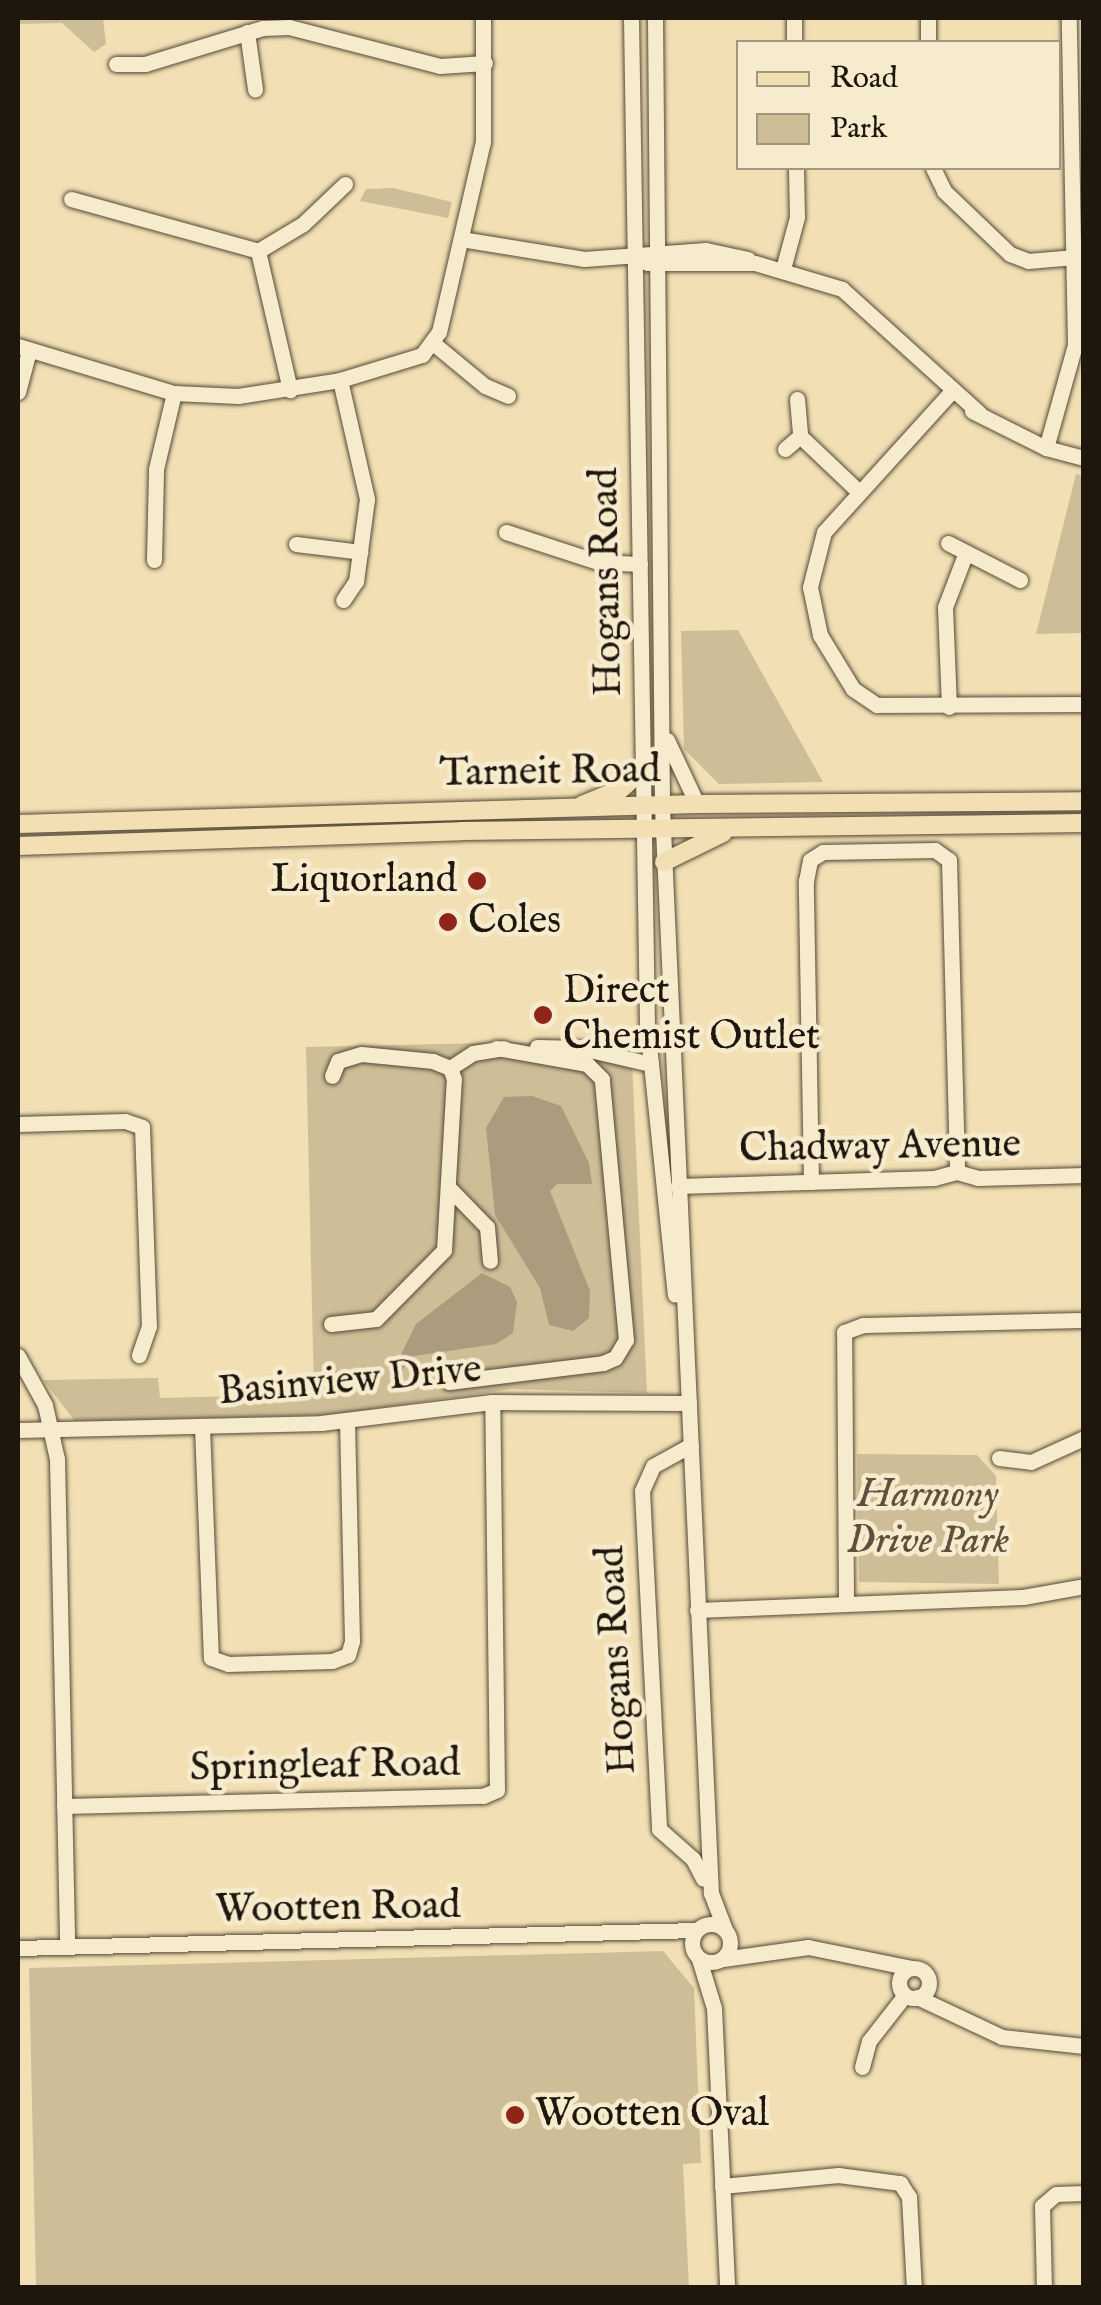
<!DOCTYPE html>
<style>
body{margin:0}
#map{position:relative;width:1101px;height:2305px;overflow:hidden;background:#f2e0b4;font-family:"IM FELL English",serif}
div>[style]{position:absolute}
.green>*{inset:0;background:#cebe98}
.water>*{inset:0;background:#aa9c7c}
.roads{filter:drop-shadow(0 0 2px #544938) drop-shadow(0 0 2px #544938)}
.minor>*{height:15px;margin:-7.5px;padding:0 7.5px;transform-origin:7.5px;border-radius:7.5px;background:#f7ebce}
.minor>.ring{margin:-7.5px;padding:0;box-sizing:content-box;background:none;border:15px solid #f7ebce;border-radius:50%}
.major>*{height:18px;margin:-9px;padding:0 9px;transform-origin:9px;border-radius:9px;background:#f2e0b4}
.dots>*{width:28px;height:28px;translate:-50% -50%;box-sizing:border-box;border:5px solid #f7ebce;border-radius:50%}
span{translate:-50% -50%;white-space:nowrap;text-align:center;line-height:1.15;-webkit-text-stroke:9px #f7ebce;paint-order:stroke}
.street-label{font-size:40px;color:#1f170e}
.poi-label{font-size:40px;color:#1f170e}
.right{translate:-100% -50%;text-align:right}
.left{translate:0 -50%;text-align:left}
.park-label{font-size:40px;color:#5c513e;font-style:italic}
.frame{position:absolute;inset:0;border:20px solid #1f170e;pointer-events:none}
.legend{position:absolute;left:736px;top:40px;width:325px;height:130px;box-sizing:border-box;background:#f7ebce;border:2px solid #a19681;margin:0;padding:12px 18px;list-style:none;font-size:30px;color:#1f170e}
.legend li{display:flex;align-items:center;gap:20px;height:50px}
.legend b{width:50px;border:2px solid #a19681}
</style>
<div id="map">
<div class="green">
<i style="clip-path:polygon(18px 18px,103px 18px,106px 44px,94px 52px,62px 23px,18px 24px)"></i>
<i style="clip-path:polygon(393px 188px,452px 202px,448px 218px,360px 201px,366px 189px)"></i>
<i style="clip-path:polygon(1076px 474px,1084px 476px,1083px 633px,1036px 634px)"></i>
<i style="clip-path:polygon(738px 630px,823px 782px,719px 784px,684px 749px,681px 631px)"></i>
<i style="clip-path:polygon(881px 810px,1083px 810px,1084px 817px,961px 816px)"></i>
<i style="clip-path:polygon(631px 1040px,647px 1393px,511px 1389px,328px 1415px,75px 1421px,43px 1380px,158px 1378px,160px 1398px,314px 1394px,306px 1047px)"></i>
<i style="clip-path:polygon(857px 1454px,977px 1455px,996px 1476px,999px 1584px,859px 1582px)"></i>
<i style="clip-path:polygon(663px 1951px,694px 1988px,701px 2163px,683px 2164px,689px 2287px,36px 2287px,29px 1968px)"></i>
</div>
<div class="water">
<i style="clip-path:polygon(504px 1097px,532px 1096px,561px 1106px,589px 1163px,592px 1184px,557px 1184px,550px 1191px,590px 1291px,589px 1318px,573px 1331px,549px 1325px,540px 1288px,495px 1215px,486px 1128px)"></i>
<i style="clip-path:polygon(482px 1273px,510px 1287px,517px 1302px,513px 1333px,496px 1344px,414px 1356px,397px 1376px,392px 1373px,416px 1324px)"></i>
</div>
<div class="roads">
<div class="minor">
<i style="left:631px;top:18px;width:1007px;rotate:89.09deg"></i>
<i style="left:647px;top:1025px;width:271px;rotate:84.1deg"></i>
<i style="left:655px;top:18px;width:789px;rotate:89.49deg"></i>
<i style="left:662px;top:807px;width:1087px;rotate:87.42deg"></i>
<i style="left:711px;top:1893px;width:40px;rotate:69deg"></i>
<i style="left:794px;top:18px;width:24px;rotate:90deg"></i>
<i style="left:928px;top:18px;width:24px;rotate:90deg"></i>
<i style="left:247px;top:32px;width:58px;rotate:82deg"></i>
<i style="left:116px;top:64px;width:29px"></i>
<i style="left:145px;top:64px;width:123px;rotate:-17deg"></i>
<i style="left:263px;top:28px;width:26px;rotate:-2deg"></i>
<i style="left:289px;top:27px;width:156px;rotate:14.5deg"></i>
<i style="left:440px;top:66px;width:45px;rotate:-3.8deg"></i>
<i style="left:933px;top:168px;width:25px;rotate:64deg"></i>
<i style="left:944px;top:191px;width:91px;rotate:43.7deg"></i>
<i style="left:1010px;top:254px;width:19px;rotate:21deg"></i>
<i style="left:1028px;top:261px;width:47px;rotate:-4.9deg"></i>
<i style="left:71px;top:199px;width:194px;rotate:15.5deg"></i>
<i style="left:258px;top:251px;width:143px;rotate:77deg"></i>
<i style="left:461px;top:239px;width:125px;rotate:9.2deg"></i>
<i style="left:584px;top:259px;width:122px;rotate:-4.2deg"></i>
<i style="left:706px;top:250px;width:43px;rotate:12.1deg"></i>
<i style="left:258px;top:251px;width:52px;rotate:-31deg"></i>
<i style="left:303px;top:224px;width:58px;rotate:-43.6deg"></i>
<i style="left:647px;top:263px;width:108px"></i>
<i style="left:755px;top:263px;width:91px;rotate:16.6deg"></i>
<i style="left:842px;top:289px;width:185px;rotate:42.1deg"></i>
<i style="left:783px;top:269px;width:54px;rotate:-74.9deg"></i>
<i style="left:797px;top:217px;width:49px;rotate:-91.2deg"></i>
<i style="left:433px;top:343px;width:67px;rotate:39.6deg"></i>
<i style="left:485px;top:386px;width:25px;rotate:23deg"></i>
<i style="left:18px;top:346px;width:163px;rotate:16.8deg"></i>
<i style="left:174px;top:393px;width:64px;rotate:2.7deg"></i>
<i style="left:238px;top:396px;width:103px;rotate:-8.9deg"></i>
<i style="left:340px;top:380px;width:86px;rotate:-17deg"></i>
<i style="left:422px;top:355px;width:29px;rotate:-54deg"></i>
<i style="left:439px;top:332px;width:195px;rotate:-77deg"></i>
<i style="left:483px;top:142px;width:124px;rotate:-90deg"></i>
<i style="left:340px;top:380px;width:122px;rotate:77.2deg"></i>
<i style="left:367px;top:499px;width:83px;rotate:97.6deg"></i>
<i style="left:356px;top:581px;width:23px;rotate:124deg"></i>
<i style="left:18px;top:392px;width:42px;rotate:-75deg"></i>
<i style="left:951px;top:392px;width:189px;rotate:132.2deg"></i>
<i style="left:824px;top:532px;width:57px;rotate:104.3deg"></i>
<i style="left:810px;top:587px;width:49px;rotate:78.2deg"></i>
<i style="left:820px;top:635px;width:63px;rotate:58.6deg"></i>
<i style="left:853px;top:689px;width:29px;rotate:34deg"></i>
<i style="left:877px;top:705px;width:207px;rotate:-0.3deg"></i>
<i style="left:797px;top:399px;width:37px;rotate:85deg"></i>
<i style="left:800px;top:436px;width:81px;rotate:43.5deg"></i>
<i style="left:972px;top:411px;width:83px;rotate:26.6deg"></i>
<i style="left:1046px;top:448px;width:39px;rotate:15deg"></i>
<i style="left:1046px;top:448px;width:107px;rotate:-74.3deg"></i>
<i style="left:1075px;top:345px;width:327px;rotate:-91.1deg"></i>
<i style="left:785px;top:449px;width:20px;rotate:-41deg"></i>
<i style="left:506px;top:532px;width:97px;rotate:18.1deg"></i>
<i style="left:598px;top:562px;width:42px;rotate:2.7deg"></i>
<i style="left:948px;top:543px;width:81px;rotate:27.2deg"></i>
<i style="left:296px;top:544px;width:65px;rotate:7deg"></i>
<i style="left:154px;top:560px;width:91px;rotate:-88.7deg"></i>
<i style="left:156px;top:469px;width:78px;rotate:-76.7deg"></i>
<i style="left:949px;top:707px;width:100px;rotate:-92.3deg"></i>
<i style="left:945px;top:607px;width:56px;rotate:-69deg"></i>
<i style="left:667px;top:740px;width:71px;rotate:64.9deg"></i>
<i style="left:537px;top:1047px;width:44px;rotate:1.3deg"></i>
<i style="left:581px;top:1048px;width:72px;rotate:12.9deg"></i>
<i style="left:450px;top:1068px;width:27px;rotate:-33deg"></i>
<i style="left:473px;top:1053px;width:31px;rotate:-9deg"></i>
<i style="left:18px;top:1124px;width:107px;rotate:-1.6deg"></i>
<i style="left:125px;top:1121px;width:18px;rotate:19deg"></i>
<i style="left:142px;top:1127px;width:199px;rotate:88deg"></i>
<i style="left:149px;top:1326px;width:31px;rotate:109deg"></i>
<i style="left:811px;top:1182px;width:301px;rotate:-91deg"></i>
<i style="left:806px;top:881px;width:21px;rotate:-79deg"></i>
<i style="left:810px;top:860px;width:15px;rotate:-32deg"></i>
<i style="left:823px;top:852px;width:112px;rotate:-1deg"></i>
<i style="left:935px;top:850px;width:17px;rotate:36deg"></i>
<i style="left:949px;top:860px;width:312px;rotate:88.5deg"></i>
<i style="left:678px;top:1186px;width:256px;rotate:-1.8deg"></i>
<i style="left:934px;top:1178px;width:24px;rotate:-15deg"></i>
<i style="left:957px;top:1172px;width:22px;rotate:16deg"></i>
<i style="left:978px;top:1178px;width:106px;rotate:-1.6deg"></i>
<i style="left:449px;top:1188px;width:54px;rotate:45.7deg"></i>
<i style="left:487px;top:1227px;width:34px;rotate:85deg"></i>
<i style="left:331px;top:1324px;width:45px;rotate:-6.3deg"></i>
<i style="left:376px;top:1319px;width:97px;rotate:-45.4deg"></i>
<i style="left:444px;top:1250px;width:171px;rotate:-86.7deg"></i>
<i style="left:454px;top:1079px;width:12px;rotate:-110deg"></i>
<i style="left:450px;top:1068px;width:18px;rotate:-158deg"></i>
<i style="left:433px;top:1061px;width:72px;rotate:-174.4deg"></i>
<i style="left:361px;top:1054px;width:24px;rotate:163deg"></i>
<i style="left:338px;top:1061px;width:16px;rotate:112deg"></i>
<i style="left:18px;top:1356px;width:56px;rotate:61.1deg"></i>
<i style="left:45px;top:1405px;width:55px;rotate:77.5deg"></i>
<i style="left:57px;top:1459px;width:488px;rotate:88.8deg"></i>
<i style="left:449px;top:1382px;width:155px;rotate:-7deg"></i>
<i style="left:603px;top:1363px;width:13px;rotate:-23deg"></i>
<i style="left:615px;top:1358px;width:21px;rotate:-59deg"></i>
<i style="left:626px;top:1340px;width:262px;rotate:-95.3deg"></i>
<i style="left:602px;top:1079px;width:21px;rotate:-135deg"></i>
<i style="left:587px;top:1064px;width:92px;rotate:-170deg"></i>
<i style="left:202px;top:1426px;width:232px;rotate:87.8deg"></i>
<i style="left:211px;top:1658px;width:18px;rotate:19deg"></i>
<i style="left:228px;top:1664px;width:104px;rotate:-1.7deg"></i>
<i style="left:332px;top:1661px;width:17px;rotate:-21deg"></i>
<i style="left:348px;top:1655px;width:15px;rotate:-74deg"></i>
<i style="left:352px;top:1641px;width:220px;rotate:-91.3deg"></i>
<i style="left:18px;top:1430px;width:303px;rotate:-1.3deg"></i>
<i style="left:321px;top:1423px;width:172px;rotate:-7deg"></i>
<i style="left:492px;top:1402px;width:197px;rotate:0.3deg"></i>
<i style="left:691px;top:1445px;width:43px;rotate:151.1deg"></i>
<i style="left:653px;top:1466px;width:27px;rotate:114deg"></i>
<i style="left:642px;top:1491px;width:338px;rotate:87.1deg"></i>
<i style="left:659px;top:1829px;width:45px;rotate:41.4deg"></i>
<i style="left:693px;top:1859px;width:22px;rotate:63deg"></i>
<i style="left:999px;top:1458px;width:32px;rotate:7deg"></i>
<i style="left:1031px;top:1462px;width:58px;rotate:-24.4deg"></i>
<i style="left:846px;top:1601px;width:269px;rotate:-90.4deg"></i>
<i style="left:844px;top:1332px;width:20px;rotate:-20deg"></i>
<i style="left:863px;top:1325px;width:221px;rotate:-1.3deg"></i>
<i style="left:697px;top:1610px;width:326px;rotate:-2.3deg"></i>
<i style="left:1023px;top:1597px;width:62px;rotate:-10.2deg"></i>
<i style="left:64px;top:1806px;width:419px;rotate:-1.4deg"></i>
<i style="left:483px;top:1796px;width:15px;rotate:-23deg"></i>
<i style="left:497px;top:1790px;width:388px;rotate:-90.7deg"></i>
<i class="ring" style="left:692px;top:1924px;width:23px;height:23px"></i>
<i style="left:18px;top:1948px;width:678px;rotate:-1.52deg"></i>
<i style="left:699px;top:1959px;width:51px;rotate:73deg"></i>
<i style="left:714px;top:2008px;width:280px;rotate:87.3deg"></i>
<i style="left:723px;top:1959px;width:86px;rotate:-8deg"></i>
<i style="left:808px;top:1947px;width:105px;rotate:11.5deg"></i>
<i class="ring" style="left:899px;top:1968px;width:15px;height:15px"></i>
<i style="left:917px;top:1997px;width:94px;rotate:25.2deg"></i>
<i style="left:1002px;top:2037px;width:82px;rotate:6.3deg"></i>
<i style="left:862px;top:2067px;width:27px;rotate:-75deg"></i>
<i style="left:869px;top:2041px;width:58px;rotate:-52deg"></i>
<i style="left:722px;top:2186px;width:117px;rotate:-5.4deg"></i>
<i style="left:838px;top:2175px;width:63px;rotate:7.4deg"></i>
<i style="left:900px;top:2183px;width:17px;rotate:57deg"></i>
<i style="left:909px;top:2197px;width:91px;rotate:86.9deg"></i>
<i style="left:1044px;top:2288px;width:82px;rotate:-91.4deg"></i>
<i style="left:1042px;top:2206px;width:18px;rotate:-41deg"></i>
<i style="left:1056px;top:2194px;width:28px;rotate:-2deg"></i>
</div>
<div class="major">
<i style="left:582px;top:805px;width:42px;rotate:-22.3deg"></i>
<i style="left:621px;top:789px;width:28px;rotate:-42deg"></i>
<i style="left:18px;top:824px;width:679px;rotate:-1.69deg"></i>
<i style="left:697px;top:804px;width:387px;rotate:-0.4deg"></i>
<i style="left:18px;top:846px;width:443px;rotate:-1.9deg"></i>
<i style="left:461px;top:831px;width:623px;rotate:-0.74deg"></i>
<i style="left:664px;top:862px;width:66px;rotate:-26.2deg"></i>
</div>
</div>
<div class="dots">
<i style="left:477px;top:881px;background:#8f2418"></i>
<i style="left:448px;top:922px;background:#8f2418"></i>
<i style="left:543px;top:1015px;background:#8f2418"></i>
<i style="left:515px;top:2115px;background:#8f2418"></i>
</div>
<div class="street-label">
<span style="left:608px;top:582px;rotate:-91deg">Hogans Road</span>
<span style="left:550px;top:773px;rotate:-1deg">Tarneit Road</span>
<span style="left:880px;top:1148px;rotate:-1deg">Chadway Avenue</span>
<span style="left:350px;top:1382px;rotate:-5deg">Basinview Drive</span>
<span style="left:618px;top:1660px;rotate:-93deg">Hogans Road</span>
<span style="left:325px;top:1767px;rotate:-1deg">Springleaf Road</span>
<span style="left:338px;top:1909px;rotate:-1deg">Wootten Road</span>
</div>
<div class="poi-label">
<span class="right" style="left:457px;top:881px">Liquorland</span>
<span class="left" style="left:468px;top:922px">Coles</span>
<span class="left" style="left:563px;top:1015px">Direct<br>Chemist Outlet</span>
<span class="left" style="left:535px;top:2115px">Wootten Oval</span>
</div>
<div class="park-label">
<span style="left:928px;top:1519px">Harmony<br>Drive Park</span>
</div>
<div class="frame"></div>
<ul class="legend">
<li><b style="height:12px;background:#f2e0b4"></b>Road</li>
<li><b style="height:28px;background:#cebe98"></b>Park</li>
</ul>
</div>
